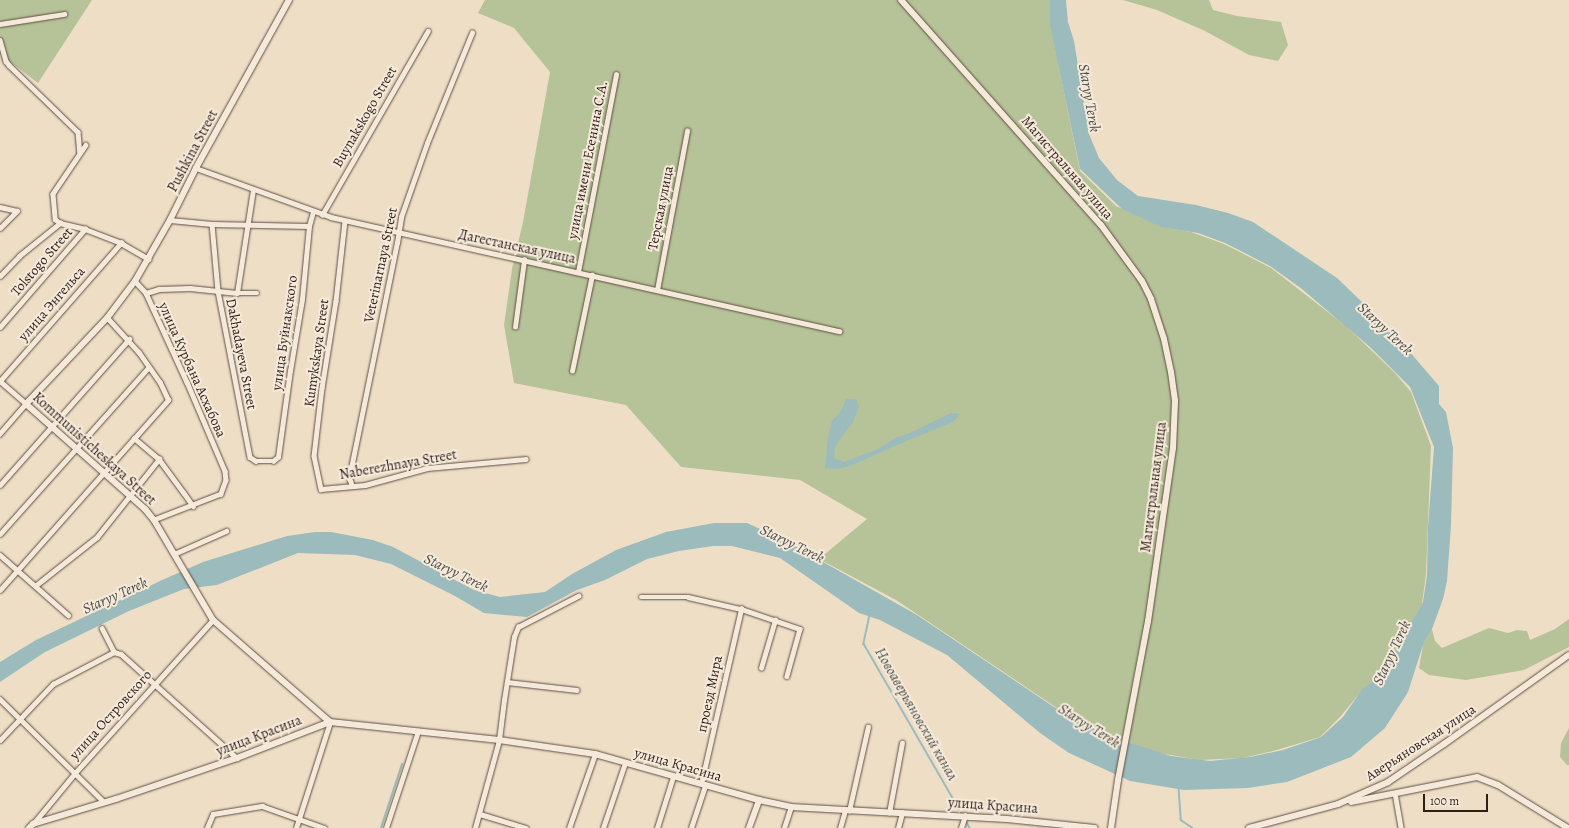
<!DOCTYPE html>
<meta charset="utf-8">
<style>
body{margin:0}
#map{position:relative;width:1569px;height:828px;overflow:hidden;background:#efdec6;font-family:Alegreya,serif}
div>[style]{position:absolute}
.green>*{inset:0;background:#b6c297}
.water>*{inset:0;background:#9cbbbc}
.stream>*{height:1.5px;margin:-0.75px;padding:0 0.75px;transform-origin:0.75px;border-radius:0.75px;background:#9cbbbc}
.roads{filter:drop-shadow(0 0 1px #5e4e44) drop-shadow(0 0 1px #5e4e44)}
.street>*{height:4.5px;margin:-2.25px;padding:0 2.25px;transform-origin:2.25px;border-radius:2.25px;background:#f5eada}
.secondary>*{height:6px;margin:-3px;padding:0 3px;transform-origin:3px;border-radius:3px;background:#f5eada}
span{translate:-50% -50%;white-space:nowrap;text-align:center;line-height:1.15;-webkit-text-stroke:4px #f5eada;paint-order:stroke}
.street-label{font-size:14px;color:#2e1e18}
.water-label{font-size:15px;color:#4f4d49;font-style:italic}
.scale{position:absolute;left:1423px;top:794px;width:65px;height:18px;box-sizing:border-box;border:2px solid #2e1e18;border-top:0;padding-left:5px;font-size:12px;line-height:14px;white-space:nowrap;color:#2e1e18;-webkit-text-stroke:3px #f5eada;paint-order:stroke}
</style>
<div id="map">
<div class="green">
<i style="clip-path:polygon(0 0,92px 0,38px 83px,0 54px)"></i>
<i style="clip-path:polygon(485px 0,1050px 0,1050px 24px,1080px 171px,1116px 206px,1163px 227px,1191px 232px,1224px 244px,1271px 268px,1346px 326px,1395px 373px,1411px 392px,1431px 446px,1426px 574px,1422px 604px,1380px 677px,1364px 688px,1340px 717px,1320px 737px,1277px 750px,1243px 758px,1199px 760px,1154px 752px,1109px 735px,1057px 708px,896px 600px,819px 559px,867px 519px,800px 480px,681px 467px,626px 405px,514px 383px,504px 325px,512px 269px,523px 222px,550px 72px,514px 28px,478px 13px)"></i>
<i style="clip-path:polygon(1123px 0,1209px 0,1213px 10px,1237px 16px,1281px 22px,1288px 45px,1278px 61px,1249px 55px,1205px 31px,1157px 10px)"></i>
<i style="clip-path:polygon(1569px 619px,1569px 647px,1524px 670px,1466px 680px,1429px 675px,1419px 668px,1423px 645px,1432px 629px,1435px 641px,1442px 648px,1489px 628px,1508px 633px,1517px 630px,1527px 631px,1530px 640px,1555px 629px)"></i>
<i style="clip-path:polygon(1569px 728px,1569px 765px,1567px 765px,1560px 757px,1561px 743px)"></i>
</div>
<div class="water">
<i style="clip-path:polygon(1050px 0,1066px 0,1068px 22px,1074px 41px,1089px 134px,1099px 158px,1117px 180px,1138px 196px,1196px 205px,1228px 213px,1253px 222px,1337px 278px,1390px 329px,1439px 386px,1439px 404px,1446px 412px,1453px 448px,1451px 525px,1447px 581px,1443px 599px,1432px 629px,1423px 645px,1408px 692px,1385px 728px,1351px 757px,1287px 782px,1248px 788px,1184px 790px,1130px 781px,1069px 753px,1040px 733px,947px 655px,880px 620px,859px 613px,780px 558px,732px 546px,713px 546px,679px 551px,647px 559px,605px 580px,577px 590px,527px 617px,484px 613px,455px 596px,391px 564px,355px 555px,298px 553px,217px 585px,184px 589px,129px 611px,45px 652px,0 682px,0 662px,36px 640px,160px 581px,203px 562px,287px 536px,315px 532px,331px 532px,373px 540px,393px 547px,474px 590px,500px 597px,545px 592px,572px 574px,616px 550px,666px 532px,714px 523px,747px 523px,786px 541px,917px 615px,1054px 707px,1106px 735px,1171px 756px,1210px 761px,1250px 757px,1283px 750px,1321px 737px,1343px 717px,1363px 688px,1380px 677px,1423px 602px,1427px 575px,1428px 527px,1434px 447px,1410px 387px,1370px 347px,1302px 289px,1270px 266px,1225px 243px,1198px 233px,1161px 227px,1122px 209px,1080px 169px,1050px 26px)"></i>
<i style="clip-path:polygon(846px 399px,856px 399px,859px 407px,853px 422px,835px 446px,834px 458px,844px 462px,878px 449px,895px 438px,910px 433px,951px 413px,960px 414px,953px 422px,906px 441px,850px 466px,838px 469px,825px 468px,828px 437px,832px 421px,841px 411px)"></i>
</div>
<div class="stream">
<i style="left:870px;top:615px;width:30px;rotate:102deg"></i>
<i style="left:864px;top:644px;width:196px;rotate:60deg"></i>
<i style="left:1179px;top:788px;width:32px;rotate:86deg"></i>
<i style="left:1181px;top:820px;width:14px;rotate:34deg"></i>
<i style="left:965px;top:819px;width:10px;rotate:61deg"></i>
<i style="left:381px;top:828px;width:67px;rotate:-71.8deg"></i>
</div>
<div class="roads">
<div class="street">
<i style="left:0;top:24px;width:65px;rotate:-8.9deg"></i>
<i style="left:0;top:40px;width:22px;rotate:74deg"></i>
<i style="left:6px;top:61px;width:5px;rotate:53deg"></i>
<i style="left:9px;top:65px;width:96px;rotate:44.2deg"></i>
<i style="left:78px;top:132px;width:21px;rotate:85deg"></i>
<i style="left:86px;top:145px;width:59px;rotate:124deg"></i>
<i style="left:53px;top:194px;width:25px;rotate:85deg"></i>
<i style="left:55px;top:219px;width:6px;rotate:39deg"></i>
<i style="left:60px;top:223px;width:26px;rotate:13deg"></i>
<i style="left:85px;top:229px;width:39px;rotate:21deg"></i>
<i style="left:121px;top:243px;width:32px;rotate:30deg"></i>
<i style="left:196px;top:168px;width:144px;rotate:19.9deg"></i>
<i style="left:331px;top:217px;width:521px;rotate:12.65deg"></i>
<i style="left:0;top:207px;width:17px;rotate:13deg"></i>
<i style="left:322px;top:215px;width:212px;rotate:-60.1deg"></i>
<i style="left:170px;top:220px;width:42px;rotate:5.4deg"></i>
<i style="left:212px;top:224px;width:97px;rotate:1.2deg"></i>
<i style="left:345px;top:221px;width:81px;rotate:96.4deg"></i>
<i style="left:336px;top:301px;width:88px;rotate:99.1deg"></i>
<i style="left:322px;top:388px;width:68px;rotate:96.7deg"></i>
<i style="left:314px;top:456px;width:34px;rotate:78deg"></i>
<i style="left:321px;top:489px;width:44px;rotate:-5.2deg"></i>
<i style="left:365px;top:485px;width:64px;rotate:-15.3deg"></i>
<i style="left:427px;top:468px;width:99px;rotate:-5.2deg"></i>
<i style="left:212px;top:224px;width:67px;rotate:84.9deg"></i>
<i style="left:218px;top:291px;width:169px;rotate:79.1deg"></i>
<i style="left:250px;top:457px;width:7px;rotate:34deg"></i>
<i style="left:256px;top:461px;width:17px"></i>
<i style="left:273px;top:461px;width:6px;rotate:-39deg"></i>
<i style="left:278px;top:457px;width:87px;rotate:-82.1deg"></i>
<i style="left:290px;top:371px;width:73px;rotate:-80.5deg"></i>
<i style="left:302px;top:299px;width:73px;rotate:-84.5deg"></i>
<i style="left:309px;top:226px;width:15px;rotate:-74deg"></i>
<i style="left:0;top:228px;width:24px;rotate:-45deg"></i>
<i style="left:578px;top:272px;width:201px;rotate:-79.1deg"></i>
<i style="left:0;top:276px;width:28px;rotate:-46deg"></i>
<i style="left:19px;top:256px;width:53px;rotate:-38.8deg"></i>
<i style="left:135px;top:281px;width:16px;rotate:47deg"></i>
<i style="left:146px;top:293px;width:98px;rotate:65.3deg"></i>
<i style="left:187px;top:382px;width:97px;rotate:66.9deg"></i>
<i style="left:225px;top:471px;width:9px;rotate:84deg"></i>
<i style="left:226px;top:480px;width:15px;rotate:110deg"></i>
<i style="left:221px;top:494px;width:72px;rotate:158.8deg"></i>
<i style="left:657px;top:290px;width:162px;rotate:-79.3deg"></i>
<i style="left:146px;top:293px;width:14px;rotate:-17deg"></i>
<i style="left:159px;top:289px;width:31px;rotate:-2deg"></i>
<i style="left:190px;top:288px;width:47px;rotate:6.1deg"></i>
<i style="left:237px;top:293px;width:20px"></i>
<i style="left:237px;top:293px;width:104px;rotate:-81.2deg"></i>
<i style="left:0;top:327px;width:130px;rotate:-49.1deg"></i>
<i style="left:515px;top:327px;width:68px;rotate:-82.3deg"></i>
<i style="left:572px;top:371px;width:98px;rotate:-78.2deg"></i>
<i style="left:0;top:381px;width:184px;rotate:-48.8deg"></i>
<i style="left:0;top:381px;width:35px;rotate:41deg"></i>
<i style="left:26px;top:404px;width:40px;rotate:131deg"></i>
<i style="left:134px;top:438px;width:33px;rotate:40deg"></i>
<i style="left:159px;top:459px;width:42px;rotate:53.7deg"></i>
<i style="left:184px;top:493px;width:16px;rotate:55deg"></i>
<i style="left:0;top:485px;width:195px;rotate:-48.5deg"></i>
<i style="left:352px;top:486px;width:9px;rotate:-111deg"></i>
<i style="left:349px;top:478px;width:240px;rotate:-78.5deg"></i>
<i style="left:397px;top:243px;width:26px;rotate:-81deg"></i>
<i style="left:401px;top:217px;width:78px;rotate:-70.6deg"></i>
<i style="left:427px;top:143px;width:119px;rotate:-67.8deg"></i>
<i style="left:0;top:534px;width:222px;rotate:-48.3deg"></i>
<i style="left:174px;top:554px;width:57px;rotate:-23.9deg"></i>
<i style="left:0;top:555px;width:91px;rotate:41.4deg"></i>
<i style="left:35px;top:586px;width:79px;rotate:-38.3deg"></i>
<i style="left:97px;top:537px;width:100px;rotate:-51.5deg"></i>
<i style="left:0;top:590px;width:254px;rotate:-48.5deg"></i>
<i style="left:168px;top:400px;width:19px;rotate:-115deg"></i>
<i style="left:160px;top:383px;width:37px;rotate:-125deg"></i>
<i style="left:139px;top:353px;width:47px;rotate:-132.4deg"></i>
<i style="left:641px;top:597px;width:47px"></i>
<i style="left:688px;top:597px;width:54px;rotate:12.8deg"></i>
<i style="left:741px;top:609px;width:62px;rotate:18.7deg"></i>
<i style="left:800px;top:629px;width:49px;rotate:105.5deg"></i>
<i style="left:102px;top:628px;width:27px;rotate:63deg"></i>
<i style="left:114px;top:652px;width:7px;rotate:16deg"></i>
<i style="left:121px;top:654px;width:156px;rotate:41.9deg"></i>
<i style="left:761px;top:668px;width:50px;rotate:-73.7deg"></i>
<i style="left:507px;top:682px;width:70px;rotate:6.5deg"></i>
<i style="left:0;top:699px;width:146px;rotate:44.7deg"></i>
<i style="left:0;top:740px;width:77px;rotate:-46.6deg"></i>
<i style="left:53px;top:684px;width:69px;rotate:-27.7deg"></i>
<i style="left:701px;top:784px;width:180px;rotate:-77.1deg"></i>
<i style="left:1395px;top:793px;width:36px;rotate:80deg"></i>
<i style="left:849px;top:811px;width:86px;rotate:-77.3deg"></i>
<i style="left:889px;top:813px;width:71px;rotate:-79.5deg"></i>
<i style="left:480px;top:814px;width:48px;rotate:16.9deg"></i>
<i style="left:33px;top:824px;width:66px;rotate:-50.5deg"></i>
<i style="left:75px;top:773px;width:206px;rotate:-48deg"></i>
<i style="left:207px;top:828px;width:15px;rotate:-67deg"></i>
<i style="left:213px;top:814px;width:50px;rotate:-9.3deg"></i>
<i style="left:262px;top:806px;width:66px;rotate:19.5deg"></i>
<i style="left:296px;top:828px;width:111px;rotate:-72.2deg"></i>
<i style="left:386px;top:828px;width:102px;rotate:-71.7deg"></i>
<i style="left:475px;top:828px;width:91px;rotate:-74.7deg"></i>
<i style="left:499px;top:740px;width:40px;rotate:-82.9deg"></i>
<i style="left:504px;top:700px;width:64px;rotate:-81deg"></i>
<i style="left:514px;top:637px;width:11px;rotate:-68deg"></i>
<i style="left:518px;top:627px;width:68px;rotate:-27.3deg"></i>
<i style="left:569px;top:828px;width:78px;rotate:-70.6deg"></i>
<i style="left:603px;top:828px;width:69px;rotate:-71.3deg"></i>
<i style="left:657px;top:828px;width:53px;rotate:-72.6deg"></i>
<i style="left:691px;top:828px;width:44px;rotate:-71.6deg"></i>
<i style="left:784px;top:828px;width:22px;rotate:-72deg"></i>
<i style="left:840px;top:828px;width:18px;rotate:-74deg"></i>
<i style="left:898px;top:828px;width:16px;rotate:-75deg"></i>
<i style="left:961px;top:828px;width:13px;rotate:-72deg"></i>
</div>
<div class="secondary">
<i style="left:289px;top:0;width:192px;rotate:119deg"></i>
<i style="left:196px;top:168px;width:58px;rotate:116.6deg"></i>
<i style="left:170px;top:220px;width:70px;rotate:119.8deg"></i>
<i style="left:135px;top:281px;width:46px;rotate:127.1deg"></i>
<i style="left:107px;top:318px;width:118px;rotate:133.3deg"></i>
<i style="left:26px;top:404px;width:159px;rotate:41.4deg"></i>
<i style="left:145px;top:509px;width:14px;rotate:51deg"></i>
<i style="left:154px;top:520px;width:116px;rotate:59.5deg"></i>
<i style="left:213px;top:620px;width:155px;rotate:41.1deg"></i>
<i style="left:901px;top:0;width:301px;rotate:48.4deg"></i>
<i style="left:1101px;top:225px;width:69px;rotate:53.8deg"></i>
<i style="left:1142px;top:281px;width:20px;rotate:63deg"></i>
<i style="left:1151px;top:299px;width:42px;rotate:72deg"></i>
<i style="left:1164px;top:339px;width:34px;rotate:78deg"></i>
<i style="left:1171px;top:372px;width:29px;rotate:82deg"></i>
<i style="left:1175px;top:401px;width:47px;rotate:92.4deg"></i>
<i style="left:1173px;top:448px;width:175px;rotate:98.2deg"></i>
<i style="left:1148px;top:621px;width:162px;rotate:100.7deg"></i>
<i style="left:1118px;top:780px;width:49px;rotate:98.3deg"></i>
<i style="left:1351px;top:802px;width:128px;rotate:-11.2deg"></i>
<i style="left:1477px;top:777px;width:22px;rotate:21deg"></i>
<i style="left:1498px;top:785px;width:82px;rotate:31.6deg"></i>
<i style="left:29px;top:828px;width:6px;rotate:-45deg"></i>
<i style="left:33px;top:824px;width:87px;rotate:-16.8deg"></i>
<i style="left:116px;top:799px;width:128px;rotate:-18.7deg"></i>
<i style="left:237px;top:758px;width:100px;rotate:-21.2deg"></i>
<i style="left:330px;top:722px;width:170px;rotate:6.1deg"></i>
<i style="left:499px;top:740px;width:97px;rotate:8.3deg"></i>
<i style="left:595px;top:754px;width:170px;rotate:15.7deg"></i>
<i style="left:759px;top:800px;width:33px;rotate:12deg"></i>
<i style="left:791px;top:807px;width:216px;rotate:3.2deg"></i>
<i style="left:1007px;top:819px;width:88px;rotate:5.8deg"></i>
<i style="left:749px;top:828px;width:30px;rotate:-70deg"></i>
<i style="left:1249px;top:828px;width:92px;rotate:-15.1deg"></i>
<i style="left:1338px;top:804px;width:55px;rotate:-23.7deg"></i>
<i style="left:1388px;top:782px;width:68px;rotate:-34.2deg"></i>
<i style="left:1444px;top:744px;width:153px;rotate:-35.5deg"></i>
</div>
</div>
<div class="street-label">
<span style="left:365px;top:117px;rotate:-60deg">Buynakskogo Street</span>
<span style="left:193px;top:151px;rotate:-62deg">Pushkina Street</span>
<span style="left:588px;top:160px;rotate:-79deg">улица имени Есенина С.А.</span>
<span style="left:1067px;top:168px;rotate:49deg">Магистральная улица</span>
<span style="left:661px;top:208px;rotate:-79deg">Терская улица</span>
<span style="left:517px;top:247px;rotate:12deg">Дагестанская улица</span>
<span style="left:42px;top:262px;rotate:-49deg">Tolstogo Street</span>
<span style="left:381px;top:265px;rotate:-78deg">Veterinarnaya Street</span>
<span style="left:52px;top:304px;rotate:-49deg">улица Энгельса</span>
<span style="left:285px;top:333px;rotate:-82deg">улица Буйнакского</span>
<span style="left:317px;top:353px;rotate:-82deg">Kumykskaya Street</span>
<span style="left:241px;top:354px;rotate:79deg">Dakhadayeva Street</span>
<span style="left:192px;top:370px;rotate:66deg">улица Курбана Асхабова</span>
<span style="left:94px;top:449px;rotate:42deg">Kommunisticheskaya Street</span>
<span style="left:398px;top:465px;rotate:-10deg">Naberezhnaya Street</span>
<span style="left:1154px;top:487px;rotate:-83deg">Магистральная улица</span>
<span style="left:710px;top:694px;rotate:-78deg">проезд Мира</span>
<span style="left:111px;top:715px;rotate:-48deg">улица Островского</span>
<span style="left:259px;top:736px;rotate:-21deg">улица Красина</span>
<span style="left:1421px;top:743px;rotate:-33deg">Аверьяновская улица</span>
<span style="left:678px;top:765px;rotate:16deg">улица Красина</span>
<span style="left:993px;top:806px;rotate:4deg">улица Красина</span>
</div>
<div class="water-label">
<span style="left:1089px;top:98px;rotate:80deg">Staryy Terek</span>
<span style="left:1385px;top:329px;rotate:43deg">Staryy Terek</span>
<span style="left:792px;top:544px;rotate:26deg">Staryy Terek</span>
<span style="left:456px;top:573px;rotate:26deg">Staryy Terek</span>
<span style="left:115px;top:596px;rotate:-24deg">Staryy Terek</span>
<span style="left:1392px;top:653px;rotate:-65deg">Staryy Terek</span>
<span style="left:916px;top:714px;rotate:60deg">Новоаверьяновский канал</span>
<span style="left:1089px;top:726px;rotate:32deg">Staryy Terek</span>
</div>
<div class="scale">100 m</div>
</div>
